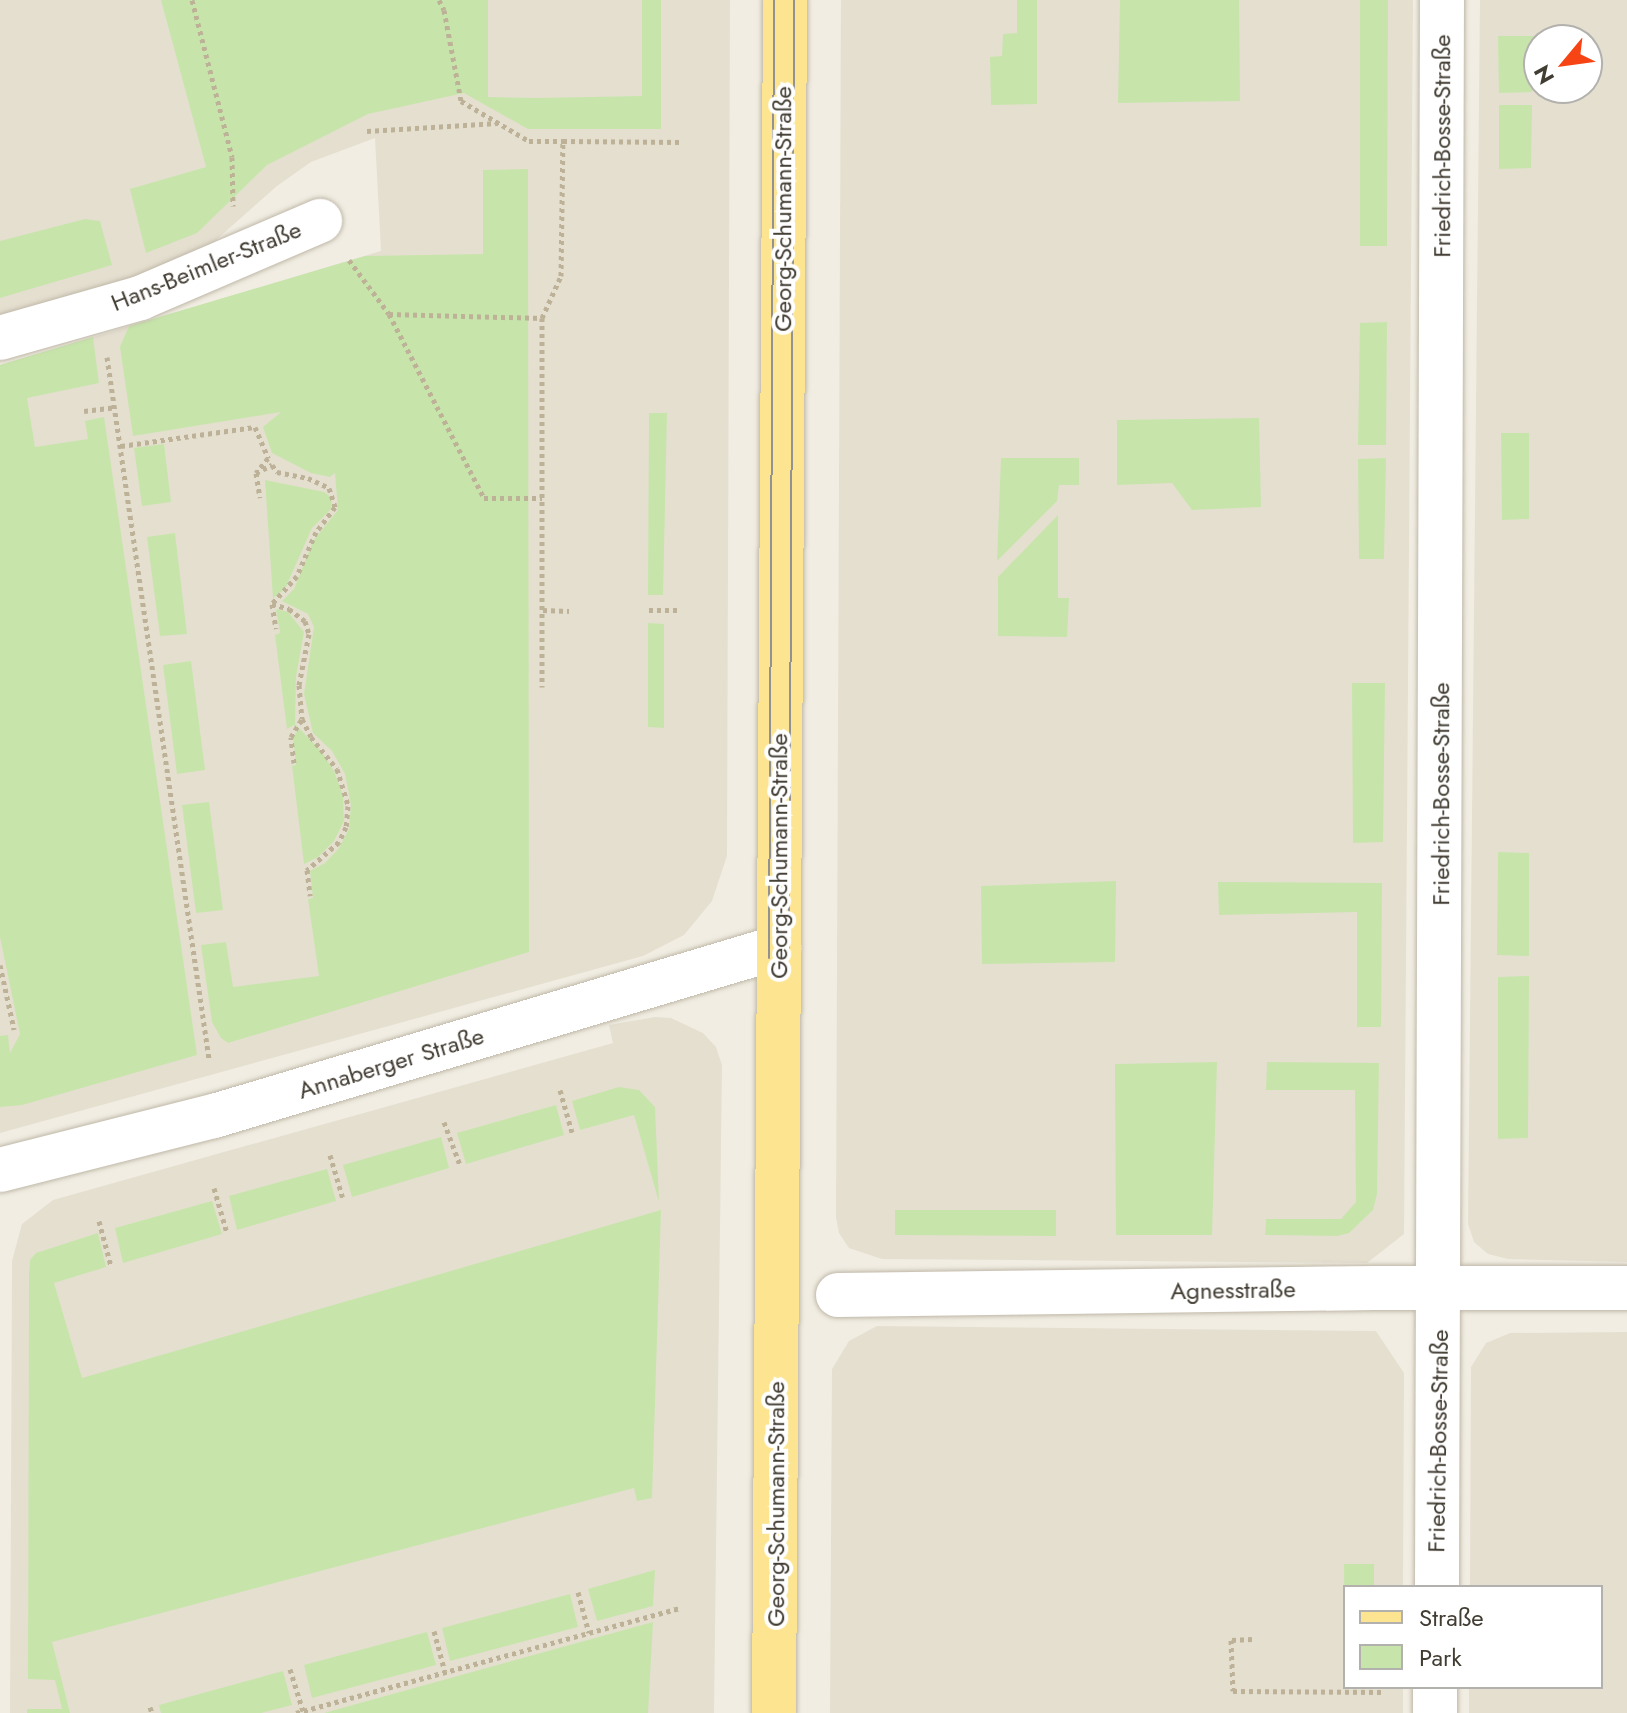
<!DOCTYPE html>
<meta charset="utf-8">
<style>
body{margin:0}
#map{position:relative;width:1627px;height:1713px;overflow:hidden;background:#f1ede2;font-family:Jost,sans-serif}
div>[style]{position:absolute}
.residential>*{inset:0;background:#e5dfd0}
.green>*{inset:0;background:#c7e5ab}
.path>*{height:5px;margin-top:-2.5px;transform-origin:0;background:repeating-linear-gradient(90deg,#bdb297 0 4px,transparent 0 8px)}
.roads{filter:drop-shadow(0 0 2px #bfb8a8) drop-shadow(0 0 2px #bfb8a8)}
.minor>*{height:44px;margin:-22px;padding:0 22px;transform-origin:22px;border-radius:22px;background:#fff}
.major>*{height:44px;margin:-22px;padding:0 22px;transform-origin:22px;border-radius:22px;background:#fce490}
.tram>*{height:2px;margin:-1px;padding:0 1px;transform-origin:1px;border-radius:1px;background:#929292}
span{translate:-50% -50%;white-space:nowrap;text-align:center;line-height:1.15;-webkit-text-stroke:8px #fff;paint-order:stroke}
.street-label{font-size:24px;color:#423d33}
.legend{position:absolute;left:1343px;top:1585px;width:260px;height:104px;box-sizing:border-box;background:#fff;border:2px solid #b3b1ad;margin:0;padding:10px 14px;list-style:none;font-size:24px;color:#423d33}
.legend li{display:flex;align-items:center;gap:16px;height:40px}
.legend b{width:40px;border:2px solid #b3b1ad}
.north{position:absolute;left:1523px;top:24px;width:80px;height:80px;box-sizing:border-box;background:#fff;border:2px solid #b3b1ad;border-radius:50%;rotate:241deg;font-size:22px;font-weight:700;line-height:32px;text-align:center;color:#423d33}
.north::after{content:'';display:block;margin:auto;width:28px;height:36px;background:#f64414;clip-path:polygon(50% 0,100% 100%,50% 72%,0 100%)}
</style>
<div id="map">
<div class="residential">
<i style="clip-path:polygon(0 0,730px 0,727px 856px,712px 901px,684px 935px,643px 956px,0 1133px,0 365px,381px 251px,375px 138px,311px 162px,277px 186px,207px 248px,175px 266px,0 317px)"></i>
<i style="clip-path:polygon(841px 0,1413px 0,1404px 1234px,1367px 1263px,882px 1259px,849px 1248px,839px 1233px,836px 1217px)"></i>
<i style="clip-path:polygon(evenodd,1480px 0,1627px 0,1627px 1262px,1508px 1259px,1488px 1254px,1474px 1242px,1468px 1224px,1480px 0,1539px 40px,1587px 40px,1587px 88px,1539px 88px,1539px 40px)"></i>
<i style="clip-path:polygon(655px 1017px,671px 1018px,703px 1033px,716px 1047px,722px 1065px,714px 1713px,10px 1713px,12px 1261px,22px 1224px,53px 1200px,613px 1043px,609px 1025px)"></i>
<i style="clip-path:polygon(877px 1326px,1376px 1331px,1404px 1373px,1403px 1587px,1345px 1587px,1345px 1687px,1403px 1687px,1403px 1713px,830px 1713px,832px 1369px,849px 1341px)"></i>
<i style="clip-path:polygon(1627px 1332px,1627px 1713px,1469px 1713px,1469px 1687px,1601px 1687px,1601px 1587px,1470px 1587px,1471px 1367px,1486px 1343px,1510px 1333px)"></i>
</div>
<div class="green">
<i style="clip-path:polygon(161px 0,488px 0,488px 97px,538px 98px,642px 96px,642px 0,661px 0,661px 129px,528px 129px,464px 93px,368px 114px,267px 165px,197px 233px,146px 253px,130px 189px,206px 167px)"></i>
<i style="clip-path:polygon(1017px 0,1037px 0,1037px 104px,991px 105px,990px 57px,1002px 56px,1003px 34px,1017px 33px)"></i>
<i style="clip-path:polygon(1120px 0,1239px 0,1240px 101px,1118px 103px)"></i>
<i style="clip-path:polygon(1360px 0,1388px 0,1387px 246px,1360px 246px)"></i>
<i style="clip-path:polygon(1498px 36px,1534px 36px,1532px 92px,1499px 93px)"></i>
<i style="clip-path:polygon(1499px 105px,1532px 105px,1531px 168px,1499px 169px)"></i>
<i style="clip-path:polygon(528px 169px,529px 952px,228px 1043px,221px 1038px,212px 1022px,201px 945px,226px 942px,233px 987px,319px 976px,308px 899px,313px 898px,310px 871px,325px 863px,339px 848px,349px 829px,351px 805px,345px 774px,332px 751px,313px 733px,304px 694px,314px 627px,308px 614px,282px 601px,294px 589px,313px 541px,338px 510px,335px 473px,330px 477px,311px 473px,272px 453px,263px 427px,281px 412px,133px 436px,120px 347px,129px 326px,365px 256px,483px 254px,483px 170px)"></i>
<i style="clip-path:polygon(85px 219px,100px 221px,112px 265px,0 298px,0 241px)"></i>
<i style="clip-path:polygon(1387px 322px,1386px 445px,1358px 445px,1360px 323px)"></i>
<i style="clip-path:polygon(93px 337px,99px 383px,27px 398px,35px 447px,88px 439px,85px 421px,104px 417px,197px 1055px,22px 1105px,0 1107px,0 1036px,8px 1035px,10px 1053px,20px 1034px,0 937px,0 365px)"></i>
<i style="clip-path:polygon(649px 413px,667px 413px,663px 595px,648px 595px)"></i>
<i style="clip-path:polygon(1259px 418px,1261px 507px,1192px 510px,1172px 483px,1117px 485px,1117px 420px)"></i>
<i style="clip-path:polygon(1501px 433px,1529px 433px,1529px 519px,1502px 520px)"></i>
<i style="clip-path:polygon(164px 444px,171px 502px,142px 506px,134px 448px)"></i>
<i style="clip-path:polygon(1001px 458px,1079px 458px,1079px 485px,1059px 485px,1057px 501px,997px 561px)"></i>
<i style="clip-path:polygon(1386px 458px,1384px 559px,1359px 559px,1358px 459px)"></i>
<i style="clip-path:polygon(265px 480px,324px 492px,332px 498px,331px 509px,312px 528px,285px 589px,273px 598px)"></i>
<i style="clip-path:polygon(1058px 515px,1058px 598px,1069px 598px,1067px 637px,998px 636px,998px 577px)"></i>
<i style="clip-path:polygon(175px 533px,187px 634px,160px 636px,147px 537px)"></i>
<i style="clip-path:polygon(276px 609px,288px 612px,304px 632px,296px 677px,295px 724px,321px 751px,334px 771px,343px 796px,344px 821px,334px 841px,318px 857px,304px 864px,292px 766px,296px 765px,293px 737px,298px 730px,294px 725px,287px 729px,275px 635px,280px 633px)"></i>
<i style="clip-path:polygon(648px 623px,664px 624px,664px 728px,648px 727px)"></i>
<i style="clip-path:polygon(191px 661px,205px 770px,177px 774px,163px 665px)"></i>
<i style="clip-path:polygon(1352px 683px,1385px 683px,1383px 842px,1353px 843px)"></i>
<i style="clip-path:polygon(209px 802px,223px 910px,196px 913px,182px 805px)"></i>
<i style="clip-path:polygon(1498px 852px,1529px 853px,1529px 956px,1497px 955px)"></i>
<i style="clip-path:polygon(1116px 881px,1115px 962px,982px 964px,981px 886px)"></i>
<i style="clip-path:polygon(1218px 882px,1382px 883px,1381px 1027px,1357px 1027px,1357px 912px,1219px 915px)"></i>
<i style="clip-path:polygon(1529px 976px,1528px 1138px,1498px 1139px,1498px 977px)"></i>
<i style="clip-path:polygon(1217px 1062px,1212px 1235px,1116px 1235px,1115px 1064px)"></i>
<i style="clip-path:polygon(1267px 1062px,1379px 1063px,1377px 1194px,1373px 1210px,1349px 1233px,1337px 1236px,1265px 1235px,1266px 1219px,1341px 1219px,1356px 1202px,1355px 1090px,1266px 1090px)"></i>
<i style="clip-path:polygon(619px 1087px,639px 1090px,655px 1107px,659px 1202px,634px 1115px,580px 1130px,572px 1101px)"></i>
<i style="clip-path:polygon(556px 1105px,564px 1135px,466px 1164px,457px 1133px)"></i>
<i style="clip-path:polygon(441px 1137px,449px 1168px,352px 1197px,343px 1165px)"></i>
<i style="clip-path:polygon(327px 1169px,336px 1201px,237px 1230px,229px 1196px)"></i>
<i style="clip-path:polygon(212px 1201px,222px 1234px,123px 1263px,115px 1228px)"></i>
<i style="clip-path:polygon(661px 1210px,652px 1498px,637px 1501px,634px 1488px,52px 1642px,70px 1713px,27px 1713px,27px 1709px,62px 1709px,55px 1680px,28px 1679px,29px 1274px,30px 1260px,36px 1253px,98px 1233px,106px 1267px,54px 1283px,82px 1378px)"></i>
<i style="clip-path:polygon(895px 1210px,1056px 1210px,1056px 1236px,895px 1235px)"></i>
<i style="clip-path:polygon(1344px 1564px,1374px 1564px,1374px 1587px,1345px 1587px,1345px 1680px)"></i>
<i style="clip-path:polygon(655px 1570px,653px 1606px,597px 1621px,588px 1589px)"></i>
<i style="clip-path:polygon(570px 1594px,578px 1627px,450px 1661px,442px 1628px)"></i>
<i style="clip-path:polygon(653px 1622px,648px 1713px,324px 1713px)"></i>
<i style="clip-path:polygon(427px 1632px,436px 1665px,312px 1698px,304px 1665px)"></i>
<i style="clip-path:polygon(283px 1671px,292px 1705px,261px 1713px,161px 1713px,159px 1705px)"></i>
</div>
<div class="path">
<i style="left:192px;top:0;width:162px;rotate:75.7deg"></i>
<i style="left:232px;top:157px;width:49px;rotate:88.8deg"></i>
<i style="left:439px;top:0;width:11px;rotate:63deg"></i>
<i style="left:444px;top:10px;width:93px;rotate:79.4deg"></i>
<i style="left:461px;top:101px;width:79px;rotate:30.5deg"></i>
<i style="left:529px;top:141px;width:34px"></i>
<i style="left:367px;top:131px;width:131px;rotate:-3.5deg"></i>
<i style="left:349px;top:260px;width:67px;rotate:53.5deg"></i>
<i style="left:389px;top:314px;width:153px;rotate:1.5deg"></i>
<i style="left:542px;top:318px;width:369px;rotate:90deg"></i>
<i style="left:389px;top:314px;width:207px;rotate:62.7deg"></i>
<i style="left:484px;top:498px;width:58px"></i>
<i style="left:542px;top:318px;width:46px;rotate:-65.7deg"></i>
<i style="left:561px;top:276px;width:135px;rotate:-89.2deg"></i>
<i style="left:563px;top:141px;width:120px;rotate:0.5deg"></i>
<i style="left:107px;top:357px;width:709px;rotate:81.73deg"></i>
<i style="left:84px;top:411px;width:31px;rotate:-7deg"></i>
<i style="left:121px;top:446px;width:135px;rotate:-8.1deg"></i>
<i style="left:255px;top:427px;width:34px;rotate:67deg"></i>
<i style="left:268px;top:458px;width:19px;rotate:129deg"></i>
<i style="left:256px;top:473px;width:18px;rotate:-27deg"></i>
<i style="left:272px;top:465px;width:9px;rotate:54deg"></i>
<i style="left:277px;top:472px;width:32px;rotate:11deg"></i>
<i style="left:308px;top:478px;width:23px;rotate:25deg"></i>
<i style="left:329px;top:488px;width:20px;rotate:72deg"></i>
<i style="left:335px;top:507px;width:31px;rotate:127deg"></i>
<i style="left:316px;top:532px;width:48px;rotate:113.4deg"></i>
<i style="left:297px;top:576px;width:38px;rotate:132deg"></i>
<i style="left:272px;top:604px;width:18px;rotate:16deg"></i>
<i style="left:289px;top:609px;width:20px;rotate:37deg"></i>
<i style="left:305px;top:621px;width:14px;rotate:73deg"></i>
<i style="left:309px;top:634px;width:52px;rotate:101.1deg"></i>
<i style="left:299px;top:685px;width:34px;rotate:85deg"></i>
<i style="left:302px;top:719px;width:20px;rotate:63deg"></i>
<i style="left:311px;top:737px;width:41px;rotate:50.9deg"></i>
<i style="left:337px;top:769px;width:39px;rotate:73deg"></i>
<i style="left:348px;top:806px;width:21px;rotate:95deg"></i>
<i style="left:346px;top:827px;width:17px;rotate:115deg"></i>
<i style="left:339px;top:842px;width:43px;rotate:138.8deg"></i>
<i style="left:307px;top:870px;width:26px;rotate:83deg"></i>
<i style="left:256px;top:473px;width:25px;rotate:81deg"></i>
<i style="left:272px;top:604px;width:25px;rotate:81deg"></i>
<i style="left:543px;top:610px;width:26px;rotate:2deg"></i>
<i style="left:649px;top:610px;width:31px"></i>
<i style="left:294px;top:763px;width:26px;rotate:-97deg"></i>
<i style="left:291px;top:737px;width:21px;rotate:-59deg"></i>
<i style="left:0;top:965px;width:66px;rotate:77.7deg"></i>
<i style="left:560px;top:1090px;width:44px;rotate:74.1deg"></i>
<i style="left:444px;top:1122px;width:46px;rotate:69.6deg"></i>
<i style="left:330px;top:1155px;width:46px;rotate:73.5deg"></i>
<i style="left:214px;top:1188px;width:47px;rotate:73.9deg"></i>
<i style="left:99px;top:1221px;width:47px;rotate:75.1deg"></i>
<i style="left:578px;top:1592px;width:42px;rotate:75deg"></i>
<i style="left:434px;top:1631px;width:42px;rotate:75deg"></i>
<i style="left:1252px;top:1639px;width:21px;rotate:177deg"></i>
<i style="left:1231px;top:1640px;width:51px;rotate:87.8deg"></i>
<i style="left:1233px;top:1691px;width:152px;rotate:0.4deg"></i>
<i style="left:290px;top:1669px;width:44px;rotate:72.8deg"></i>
<i style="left:150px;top:1707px;width:6px;rotate:72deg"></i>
<i style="left:296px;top:1713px;width:397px;rotate:-15.3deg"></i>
</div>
<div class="roads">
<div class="minor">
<i style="left:0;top:338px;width:146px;rotate:-15.9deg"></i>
<i style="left:140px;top:298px;width:196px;rotate:-23.2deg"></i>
<i style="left:0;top:1170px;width:221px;rotate:-14.2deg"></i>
<i style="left:214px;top:1116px;width:590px;rotate:-16.65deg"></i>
<i style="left:838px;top:1295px;width:537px;rotate:-0.75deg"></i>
<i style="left:1375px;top:1288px;width:252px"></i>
<i style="left:1437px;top:1587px;width:1587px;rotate:-89.82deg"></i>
<i style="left:1435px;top:1713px;width:26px;rotate:-90deg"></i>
</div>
<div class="major">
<i style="left:774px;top:1713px;width:1713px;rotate:-89.63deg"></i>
</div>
</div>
<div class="tram">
<i style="left:789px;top:953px;width:953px;rotate:-89.7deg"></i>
<i style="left:769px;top:958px;width:958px;rotate:-89.7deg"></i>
</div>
<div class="street-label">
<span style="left:1442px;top:146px;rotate:-90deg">Friedrich-Bosse-Straße</span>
<span style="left:783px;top:209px;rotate:-90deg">Georg-Schumann-Straße</span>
<span style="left:206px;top:266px;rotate:-22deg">Hans-Beimler-Straße</span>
<span style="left:1441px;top:794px;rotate:-90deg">Friedrich-Bosse-Straße</span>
<span style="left:779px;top:856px;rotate:-90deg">Georg-Schumann-Straße</span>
<span style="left:391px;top:1063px;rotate:-17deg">Annaberger Straße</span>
<span style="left:1233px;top:1290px;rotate:-1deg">Agnesstraße</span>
<span style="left:1438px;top:1441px;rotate:-89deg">Friedrich-Bosse-Straße</span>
<span style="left:776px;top:1504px;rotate:-90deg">Georg-Schumann-Straße</span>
</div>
<ul class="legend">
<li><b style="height:10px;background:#fce490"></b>Straße</li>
<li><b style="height:22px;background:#c7e5ab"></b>Park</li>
</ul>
<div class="north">N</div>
</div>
